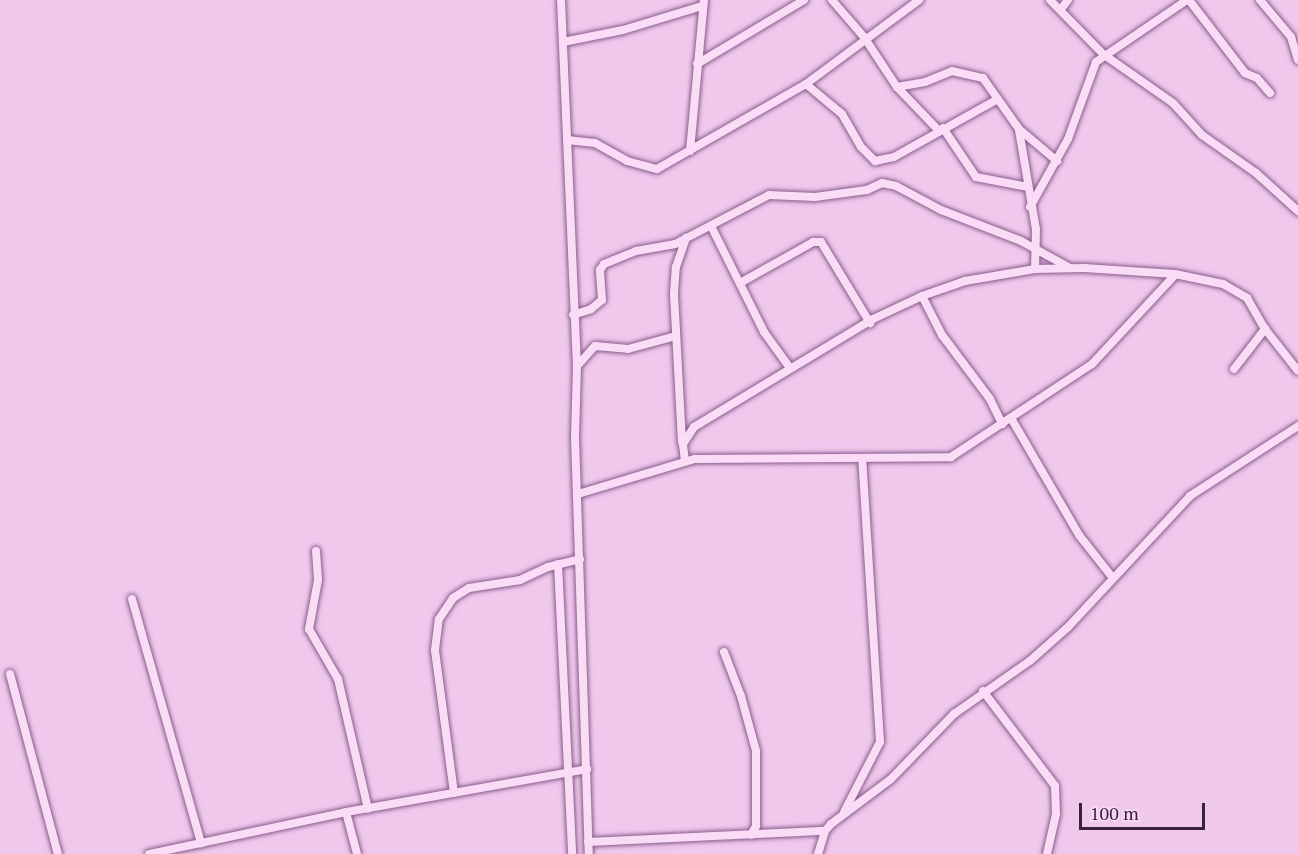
<!DOCTYPE html>
<style>
body{margin:0}
#map{position:relative;width:1298px;height:854px;overflow:hidden;background:#f0c8ec;font-family:"PT Serif",serif}
div>[style]{position:absolute}
.roads{filter:drop-shadow(0 0 2px #895c8d) drop-shadow(0 0 2px #895c8d)}
.minor>*{height:8px;margin:-4px;padding:0 4px;transform-origin:4px;border-radius:4px;background:#fadcf7}
span{translate:-50% -50%;white-space:nowrap;text-align:center;line-height:1.15;-webkit-text-stroke:4.5px #f7d8f4;paint-order:stroke}
.scale{position:absolute;left:1079px;top:803px;width:126px;height:27px;box-sizing:border-box;border:3px solid #39203d;border-top:0;padding-left:8px;font-size:18px;line-height:21px;white-space:nowrap;color:#39203d;-webkit-text-stroke:4px #f7d8f4;paint-order:stroke}
</style>
<div id="map">
<div class="roads">
<div class="minor">
<i style="left:561px;top:0;width:366px;rotate:87.5deg"></i>
<i style="left:577px;top:366px;width:72px;rotate:91.6deg"></i>
<i style="left:575px;top:438px;width:416px;rotate:88.1deg"></i>
<i style="left:832px;top:0;width:49px;rotate:49.1deg"></i>
<i style="left:864px;top:37px;width:60px;rotate:56.6deg"></i>
<i style="left:897px;top:87px;width:28px;rotate:-10deg"></i>
<i style="left:925px;top:82px;width:29px;rotate:-22deg"></i>
<i style="left:952px;top:71px;width:32px;rotate:13deg"></i>
<i style="left:983px;top:78px;width:62px;rotate:54.8deg"></i>
<i style="left:1019px;top:129px;width:50px;rotate:40.1deg"></i>
<i style="left:1050px;top:0;width:76px;rotate:45.5deg"></i>
<i style="left:1103px;top:54px;width:85px;rotate:35deg"></i>
<i style="left:1173px;top:103px;width:43px;rotate:47.8deg"></i>
<i style="left:1202px;top:135px;width:66px;rotate:35.1deg"></i>
<i style="left:1256px;top:173px;width:57px;rotate:42.1deg"></i>
<i style="left:1189px;top:0;width:92px;rotate:52.5deg"></i>
<i style="left:1245px;top:73px;width:13px;rotate:23deg"></i>
<i style="left:1257px;top:78px;width:20px;rotate:49deg"></i>
<i style="left:1260px;top:0;width:48px;rotate:50deg"></i>
<i style="left:1291px;top:37px;width:24px;rotate:73deg"></i>
<i style="left:1061px;top:9px;width:11px;rotate:-52deg"></i>
<i style="left:563px;top:42px;width:61px;rotate:-11.3deg"></i>
<i style="left:623px;top:30px;width:83px;rotate:-16.9deg"></i>
<i style="left:697px;top:64px;width:125px;rotate:-30.9deg"></i>
<i style="left:806px;top:84px;width:47px;rotate:39.8deg"></i>
<i style="left:842px;top:114px;width:38px;rotate:60deg"></i>
<i style="left:861px;top:147px;width:20px;rotate:45deg"></i>
<i style="left:875px;top:161px;width:19px;rotate:-12deg"></i>
<i style="left:894px;top:157px;width:117px;rotate:-29.2deg"></i>
<i style="left:897px;top:87px;width:61px;rotate:46.3deg"></i>
<i style="left:943px;top:128px;width:59px;rotate:56deg"></i>
<i style="left:976px;top:177px;width:53px;rotate:10.9deg"></i>
<i style="left:1019px;top:130px;width:100px;rotate:80.3deg"></i>
<i style="left:1036px;top:229px;width:40px;rotate:91.4deg"></i>
<i style="left:567px;top:140px;width:28px;rotate:6deg"></i>
<i style="left:595px;top:143px;width:37px;rotate:29deg"></i>
<i style="left:627px;top:161px;width:31px;rotate:15deg"></i>
<i style="left:657px;top:169px;width:172px;rotate:-29.7deg"></i>
<i style="left:806px;top:84px;width:141px;rotate:-36.6deg"></i>
<i style="left:690px;top:151px;width:152px;rotate:-84.7deg"></i>
<i style="left:1030px;top:207px;width:78px;rotate:-60.8deg"></i>
<i style="left:1068px;top:139px;width:82px;rotate:-70deg"></i>
<i style="left:1096px;top:62px;width:110px;rotate:-34.3deg"></i>
<i style="left:711px;top:226px;width:119px;rotate:63.4deg"></i>
<i style="left:764px;top:332px;width:44px;rotate:54.2deg"></i>
<i style="left:740px;top:283px;width:84px;rotate:-29.3deg"></i>
<i style="left:813px;top:242px;width:8px"></i>
<i style="left:821px;top:242px;width:95px;rotate:58.8deg"></i>
<i style="left:922px;top:296px;width:44px;rotate:62.9deg"></i>
<i style="left:942px;top:335px;width:80px;rotate:53.1deg"></i>
<i style="left:990px;top:399px;width:28px;rotate:64deg"></i>
<i style="left:573px;top:315px;width:19px;rotate:-18deg"></i>
<i style="left:591px;top:309px;width:14px;rotate:-39deg"></i>
<i style="left:602px;top:300px;width:30px;rotate:-94deg"></i>
<i style="left:600px;top:270px;width:7px;rotate:-56deg"></i>
<i style="left:604px;top:264px;width:35px;rotate:-22deg"></i>
<i style="left:636px;top:251px;width:40px;rotate:-10deg"></i>
<i style="left:675px;top:244px;width:106px;rotate:-27.5deg"></i>
<i style="left:769px;top:195px;width:46px;rotate:2.5deg"></i>
<i style="left:815px;top:197px;width:52px;rotate:-7.7deg"></i>
<i style="left:867px;top:190px;width:17px;rotate:-25deg"></i>
<i style="left:882px;top:183px;width:14px;rotate:12deg"></i>
<i style="left:896px;top:186px;width:51px;rotate:28.1deg"></i>
<i style="left:941px;top:210px;width:86px;rotate:21.2deg"></i>
<i style="left:1021px;top:241px;width:56px;rotate:28.9deg"></i>
<i style="left:577px;top:366px;width:27px;rotate:-48deg"></i>
<i style="left:595px;top:346px;width:33px;rotate:5deg"></i>
<i style="left:628px;top:349px;width:50px;rotate:-15.2deg"></i>
<i style="left:1234px;top:369px;width:51px;rotate:-52.2deg"></i>
<i style="left:1011px;top:418px;width:135px;rotate:59.8deg"></i>
<i style="left:1079px;top:535px;width:53px;rotate:51.8deg"></i>
<i style="left:682px;top:442px;width:149px;rotate:-93.1deg"></i>
<i style="left:674px;top:293px;width:26px;rotate:-86deg"></i>
<i style="left:676px;top:267px;width:31px;rotate:-71deg"></i>
<i style="left:685px;top:461px;width:17px;rotate:-97deg"></i>
<i style="left:683px;top:444px;width:20px;rotate:-57deg"></i>
<i style="left:694px;top:427px;width:209px;rotate:-31.1deg"></i>
<i style="left:873px;top:319px;width:54px;rotate:-25.1deg"></i>
<i style="left:922px;top:296px;width:46px;rotate:-19.2deg"></i>
<i style="left:965px;top:281px;width:71px;rotate:-9.7deg"></i>
<i style="left:1035px;top:269px;width:49px;rotate:-1.2deg"></i>
<i style="left:1084px;top:268px;width:91px;rotate:3.8deg"></i>
<i style="left:1175px;top:274px;width:49px;rotate:11.8deg"></i>
<i style="left:1223px;top:284px;width:28px;rotate:30deg"></i>
<i style="left:1247px;top:298px;width:36px;rotate:60deg"></i>
<i style="left:1265px;top:329px;width:53px;rotate:51.8deg"></i>
<i style="left:578px;top:494px;width:122px;rotate:-16.7deg"></i>
<i style="left:695px;top:459px;width:256px;rotate:-0.4deg"></i>
<i style="left:951px;top:457px;width:169px;rotate:-33.4deg"></i>
<i style="left:1092px;top:364px;width:122px;rotate:-47deg"></i>
<i style="left:316px;top:551px;width:29px;rotate:86deg"></i>
<i style="left:318px;top:580px;width:50px;rotate:100.4deg"></i>
<i style="left:309px;top:629px;width:58px;rotate:59.9deg"></i>
<i style="left:338px;top:679px;width:133px;rotate:77deg"></i>
<i style="left:558px;top:564px;width:290px;rotate:87.2deg"></i>
<i style="left:132px;top:599px;width:254px;rotate:74.2deg"></i>
<i style="left:724px;top:652px;width:47px;rotate:68.9deg"></i>
<i style="left:741px;top:696px;width:57px;rotate:74.7deg"></i>
<i style="left:756px;top:751px;width:75px;rotate:90deg"></i>
<i style="left:756px;top:826px;width:10px;rotate:119deg"></i>
<i style="left:10px;top:674px;width:186px;rotate:75.1deg"></i>
<i style="left:983px;top:691px;width:119px;rotate:52.8deg"></i>
<i style="left:1055px;top:786px;width:28px;rotate:88deg"></i>
<i style="left:1056px;top:814px;width:41px;rotate:102.7deg"></i>
<i style="left:454px;top:793px;width:144px;rotate:-97.6deg"></i>
<i style="left:435px;top:650px;width:31px;rotate:-83deg"></i>
<i style="left:439px;top:619px;width:25px;rotate:-56deg"></i>
<i style="left:453px;top:598px;width:19px;rotate:-32deg"></i>
<i style="left:469px;top:588px;width:52px;rotate:-8.9deg"></i>
<i style="left:520px;top:580px;width:31px;rotate:-25deg"></i>
<i style="left:548px;top:567px;width:33px;rotate:-14deg"></i>
<i style="left:346px;top:812px;width:43px;rotate:75.3deg"></i>
<i style="left:844px;top:812px;width:79px;rotate:-62.8deg"></i>
<i style="left:880px;top:742px;width:284px;rotate:-93.6deg"></i>
<i style="left:588px;top:842px;width:237px;rotate:-2.7deg"></i>
<i style="left:149px;top:854px;width:201px;rotate:-12deg"></i>
<i style="left:346px;top:812px;width:245px;rotate:-10.1deg"></i>
<i style="left:818px;top:854px;width:24px;rotate:-73deg"></i>
<i style="left:825px;top:831px;width:9px;rotate:-49deg"></i>
<i style="left:831px;top:824px;width:75px;rotate:-36.9deg"></i>
<i style="left:891px;top:779px;width:91px;rotate:-45.9deg"></i>
<i style="left:954px;top:714px;width:94px;rotate:-35deg"></i>
<i style="left:1031px;top:660px;width:50px;rotate:-41.7deg"></i>
<i style="left:1068px;top:627px;width:179px;rotate:-47deg"></i>
<i style="left:1190px;top:496px;width:129px;rotate:-32.9deg"></i>
</div>
</div>
<div class="scale">100 m</div>
</div>
